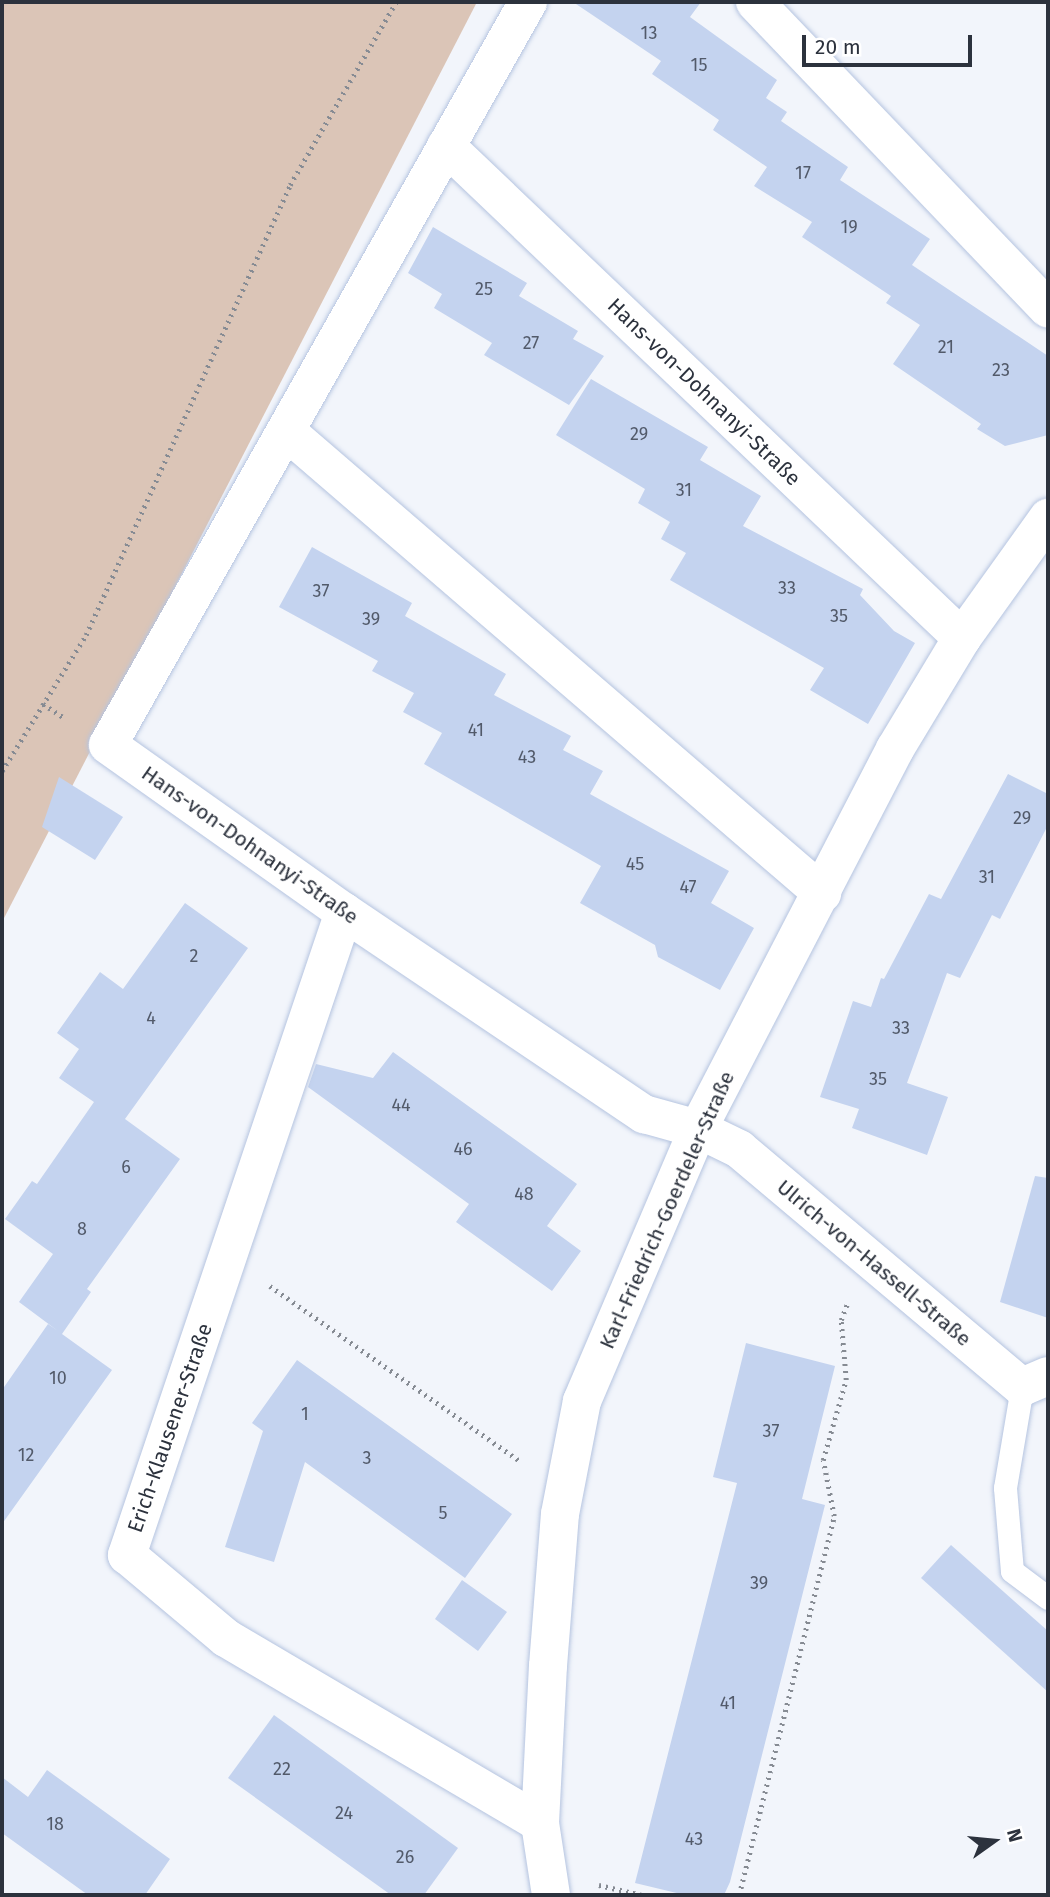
<!DOCTYPE html>
<meta charset="utf-8">
<style>
body{margin:0}
#map{position:relative;width:1050px;height:1897px;overflow:hidden;background:#f2f5fb;font-family:"Fira Sans",sans-serif}
div>[style]{position:absolute}
.green>*{inset:0;background:#dbc5b7}
.building>*{inset:0;background:#c4d3ef}
.path>*{height:4.5px;margin-top:-2.25px;transform-origin:0;background:repeating-linear-gradient(90deg,#868b93 0 2px,transparent 0 7px)}
.roads{filter:drop-shadow(0 0 2px #b5c4e0) drop-shadow(0 0 2px #b5c4e0)}
.service>*{height:23px;margin:-11.5px;padding:0 11.5px;transform-origin:11.5px;border-radius:11.5px;background:#fff}
.minor>*{height:38px;margin:-19px;padding:0 19px;transform-origin:19px;border-radius:19px;background:#fff}
span{translate:-50% -50%;white-space:nowrap;text-align:center;line-height:1.15;-webkit-text-stroke:5px #fff;paint-order:stroke}
.number-label{font-size:18px;color:#525a6a}
.number-label span{-webkit-text-stroke-width:0}
.street-label{font-size:21px;color:#2c323d}
.frame{position:absolute;inset:0;border:4px solid #2c323d;pointer-events:none}
.north{position:absolute;left:959px;top:1806px;width:70px;height:70px;-webkit-text-stroke:5px #fff;paint-order:stroke;rotate:75deg;font-size:19px;font-weight:700;line-height:28px;text-align:center;color:#2c323d}
.north::after{content:'';display:block;margin:auto;width:24px;height:32px;background:#2c323d;clip-path:polygon(50% 0,100% 100%,50% 72%,0 100%)}
.scale{position:absolute;left:802px;top:35px;width:170px;height:32px;box-sizing:border-box;border:4px solid #2c323d;border-top:0;padding-left:9px;font-size:21px;line-height:24px;white-space:nowrap;color:#2c323d;-webkit-text-stroke:5px #fff;paint-order:stroke}
</style>
<div id="map">
<div class="green">
<i style="clip-path:polygon(2px 2px,477px 2px,2px 922px)"></i>
</div>
<div class="building">
<i style="clip-path:polygon(573px 2px,701px 2px,690px 17px,777px 80px,766px 98px,787px 112px,781px 121px,848px 167px,840px 180px,930px 239px,912px 265px,1048px 356px,1048px 435px,1005px 446px,977px 429px,981px 424px,893px 364px,920px 325px,886px 303px,891px 296px,802px 237px,812px 222px,754px 186px,767px 167px,713px 130px,719px 120px,652px 74px,661px 61px)"></i>
<i style="clip-path:polygon(433px 227px,527px 283px,519px 296px,578px 331px,573px 339px,604px 356px,569px 405px,484px 355px,492px 343px,434px 308px,442px 294px,408px 273px)"></i>
<i style="clip-path:polygon(591px 379px,708px 447px,700px 460px,761px 496px,743px 526px,863px 589px,860px 595px,894px 631px,915px 643px,868px 724px,810px 690px,824px 668px,670px 580px,686px 553px,661px 539px,670px 522px,638px 503px,645px 489px,556px 435px)"></i>
<i style="clip-path:polygon(312px 547px,412px 603px,405px 616px,506px 674px,494px 695px,571px 736px,563px 750px,603px 771px,590px 794px,729px 871px,711px 903px,754px 928px,720px 990px,658px 957px,655px 945px,580px 903px,601px 866px,424px 764px,442px 733px,403px 712px,414px 693px,372px 671px,378px 661px,279px 607px)"></i>
<i style="clip-path:polygon(1008px 774px,1048px 794px,1048px 825px,1000px 919px,992px 915px,960px 978px,947px 973px,907px 1083px,948px 1097px,927px 1155px,852px 1128px,859px 1109px,820px 1097px,853px 1001px,871px 1007px,881px 978px,884px 979px,929px 894px,941px 899px)"></i>
<i style="clip-path:polygon(59px 777px,123px 817px,95px 860px,42px 827px)"></i>
<i style="clip-path:polygon(185px 903px,248px 948px,125px 1119px,180px 1159px,87px 1289px,91px 1292px,62px 1334px,112px 1370px,2px 1524px,2px 1390px,48px 1324px,58px 1331px,19px 1302px,53px 1254px,5px 1219px,32px 1181px,37px 1184px,94px 1102px,59px 1078px,79px 1049px,57px 1033px,100px 972px,123px 989px)"></i>
<i style="clip-path:polygon(393px 1052px,577px 1184px,547px 1226px,581px 1251px,552px 1291px,456px 1222px,469px 1204px,308px 1087px,316px 1064px,373px 1078px)"></i>
<i style="clip-path:polygon(1035px 1176px,1048px 1178px,1048px 1318px,1000px 1302px)"></i>
<i style="clip-path:polygon(746px 1343px,835px 1366px,802px 1499px,825px 1505px,730px 1882px,724px 1895px,685px 1895px,635px 1883px,737px 1483px,713px 1477px)"></i>
<i style="clip-path:polygon(297px 1360px,512px 1514px,465px 1578px,305px 1462px,274px 1562px,225px 1547px,263px 1431px,252px 1423px)"></i>
<i style="clip-path:polygon(951px 1545px,1048px 1631px,1048px 1692px,921px 1578px)"></i>
<i style="clip-path:polygon(462px 1580px,507px 1612px,478px 1651px,435px 1619px)"></i>
<i style="clip-path:polygon(274px 1715px,458px 1848px,424px 1895px,391px 1895px,228px 1778px)"></i>
<i style="clip-path:polygon(47px 1770px,170px 1859px,145px 1895px,88px 1895px,2px 1833px,2px 1777px,28px 1797px)"></i>
</div>
<div class="path">
<i style="left:43px;top:704px;width:27px;rotate:33deg"></i>
<i style="left:2px;top:771px;width:160px;rotate:-58.3deg"></i>
<i style="left:86px;top:635px;width:494px;rotate:-65.6deg"></i>
<i style="left:290px;top:185px;width:211px;rotate:-59.9deg"></i>
<i style="left:270px;top:1286px;width:307px;rotate:35deg"></i>
<i style="left:599px;top:1885px;width:44px;rotate:13.1deg"></i>
<i style="left:739px;top:1895px;width:391px;rotate:-75.9deg"></i>
<i style="left:834px;top:1516px;width:57px;rotate:-101.1deg"></i>
<i style="left:823px;top:1460px;width:83px;rotate:-74deg"></i>
<i style="left:846px;top:1380px;width:60px;rotate:-94.8deg"></i>
<i style="left:841px;top:1320px;width:19px;rotate:-69deg"></i>
</div>
<div class="roads">
<div class="service">
<i style="left:1022px;top:1387px;width:102px;rotate:99.6deg"></i>
<i style="left:1005px;top:1488px;width:83px;rotate:85.2deg"></i>
<i style="left:1012px;top:1571px;width:45px;rotate:36.9deg"></i>
</div>
<div class="minor">
<i style="left:528px;top:2px;width:853px;rotate:119.48deg"></i>
<i style="left:108px;top:745px;width:289px;rotate:35.3deg"></i>
<i style="left:344px;top:912px;width:362px;rotate:34deg"></i>
<i style="left:644px;top:1114px;width:56px;rotate:15.5deg"></i>
<i style="left:698px;top:1129px;width:46px;rotate:26deg"></i>
<i style="left:739px;top:1149px;width:370px;rotate:40.1deg"></i>
<i style="left:1022px;top:1387px;width:28px;rotate:-23deg"></i>
<i style="left:755px;top:2px;width:424px;rotate:46.3deg"></i>
<i style="left:446px;top:146px;width:713px;rotate:43.64deg"></i>
<i style="left:286px;top:431px;width:708px;rotate:40.76deg"></i>
<i style="left:344px;top:912px;width:679px;rotate:108.65deg"></i>
<i style="left:127px;top:1555px;width:129px;rotate:40deg"></i>
<i style="left:226px;top:1638px;width:364px;rotate:30.5deg"></i>
<i style="left:551px;top:1895px;width:73px;rotate:-98.7deg"></i>
<i style="left:540px;top:1823px;width:157px;rotate:-87.1deg"></i>
<i style="left:548px;top:1666px;width:152px;rotate:-85.5deg"></i>
<i style="left:560px;top:1514px;width:115px;rotate:-79deg"></i>
<i style="left:582px;top:1401px;width:296px;rotate:-66.9deg"></i>
<i style="left:698px;top:1129px;width:428px;rotate:-62.6deg"></i>
<i style="left:895px;top:749px;width:130px;rotate:-58.9deg"></i>
<i style="left:962px;top:638px;width:148px;rotate:-54.4deg"></i>
</div>
</div>
<div class="number-label">
<span style="left:649px;top:33px">13</span>
<span style="left:699px;top:65px">15</span>
<span style="left:803px;top:173px">17</span>
<span style="left:849px;top:227px">19</span>
<span style="left:484px;top:289px">25</span>
<span style="left:531px;top:343px">27</span>
<span style="left:946px;top:347px">21</span>
<span style="left:1001px;top:370px">23</span>
<span style="left:639px;top:434px">29</span>
<span style="left:684px;top:490px">31</span>
<span style="left:787px;top:588px">33</span>
<span style="left:321px;top:591px">37</span>
<span style="left:839px;top:616px">35</span>
<span style="left:371px;top:619px">39</span>
<span style="left:476px;top:730px">41</span>
<span style="left:527px;top:757px">43</span>
<span style="left:1022px;top:818px">29</span>
<span style="left:635px;top:864px">45</span>
<span style="left:987px;top:877px">31</span>
<span style="left:688px;top:887px">47</span>
<span style="left:194px;top:956px">2</span>
<span style="left:151px;top:1018px">4</span>
<span style="left:901px;top:1028px">33</span>
<span style="left:878px;top:1079px">35</span>
<span style="left:401px;top:1105px">44</span>
<span style="left:463px;top:1149px">46</span>
<span style="left:126px;top:1167px">6</span>
<span style="left:524px;top:1194px">48</span>
<span style="left:82px;top:1229px">8</span>
<span style="left:58px;top:1378px">10</span>
<span style="left:305px;top:1414px">1</span>
<span style="left:771px;top:1431px">37</span>
<span style="left:26px;top:1455px">12</span>
<span style="left:367px;top:1458px">3</span>
<span style="left:443px;top:1513px">5</span>
<span style="left:759px;top:1583px">39</span>
<span style="left:728px;top:1703px">41</span>
<span style="left:282px;top:1769px">22</span>
<span style="left:344px;top:1813px">24</span>
<span style="left:55px;top:1824px">18</span>
<span style="left:694px;top:1839px">43</span>
<span style="left:405px;top:1857px">26</span>
</div>
<div class="street-label">
<span style="left:704px;top:392px;rotate:44deg">Hans-von-Dohnanyi-Straße</span>
<span style="left:250px;top:845px;rotate:35deg">Hans-von-Dohnanyi-Straße</span>
<span style="left:667px;top:1210px;rotate:-66deg">Karl-Friedrich-Goerdeler-Straße</span>
<span style="left:874px;top:1263px;rotate:40deg">Ulrich-von-Hassell-Straße</span>
<span style="left:170px;top:1428px;rotate:-71deg">Erich-Klausener-Straße</span>
</div>
<div class="frame"></div>
<div class="north">N</div>
<div class="scale">20 m</div>
</div>
